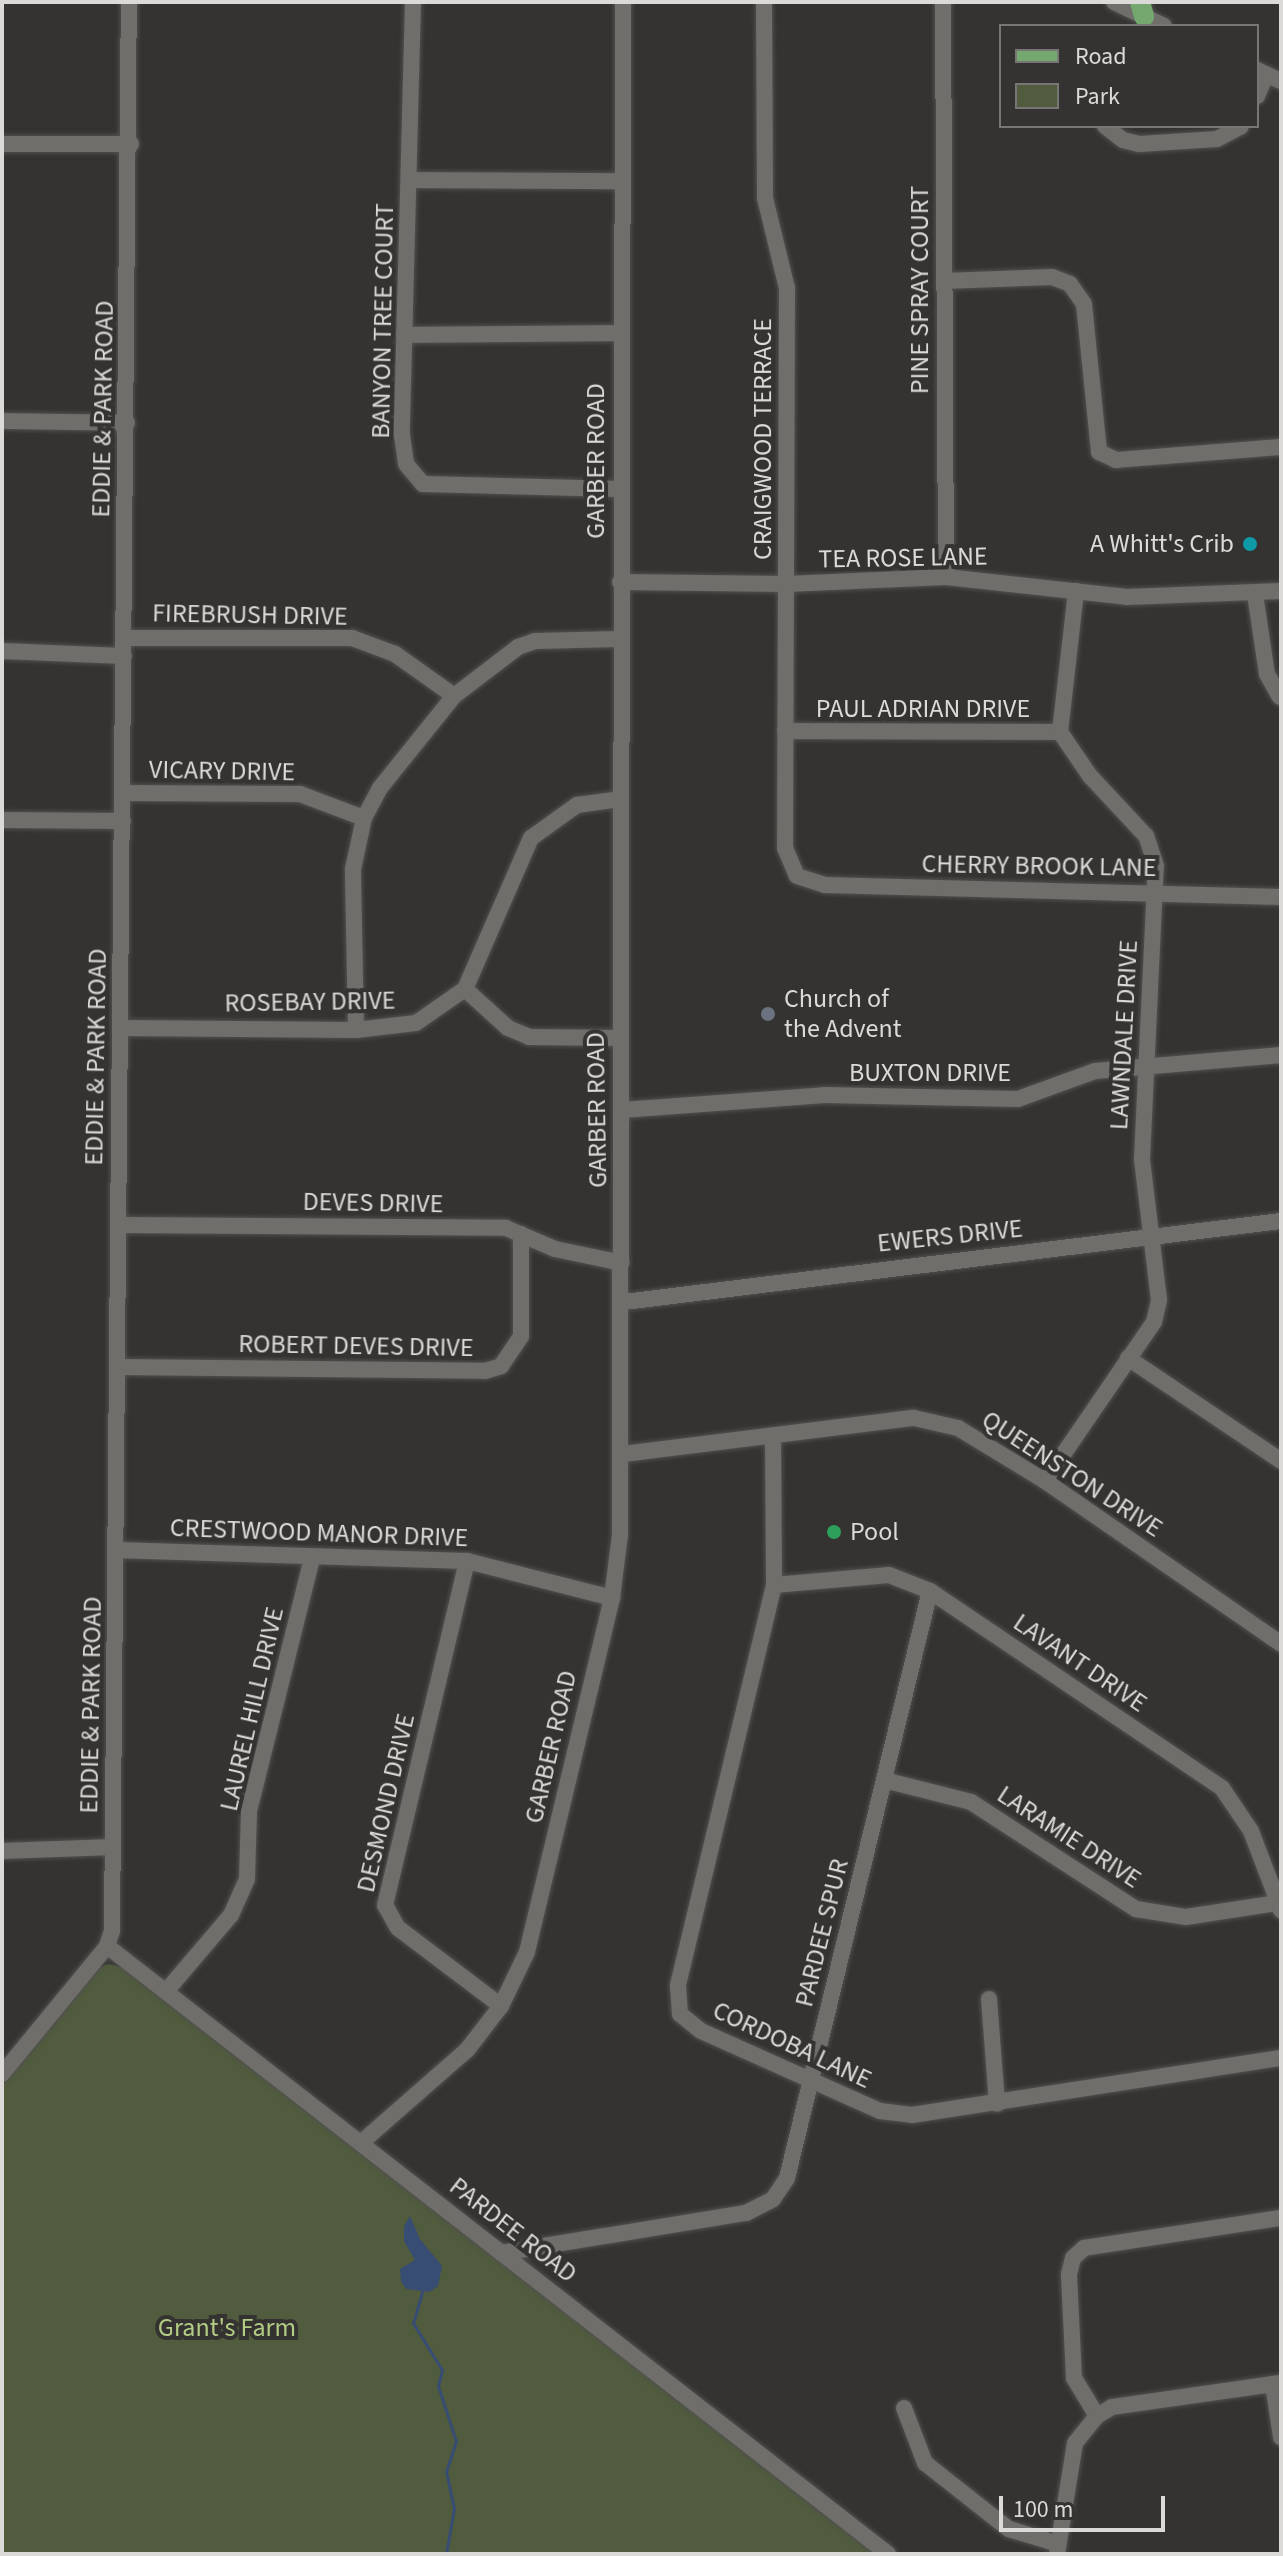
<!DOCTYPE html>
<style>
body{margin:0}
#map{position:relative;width:1283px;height:2556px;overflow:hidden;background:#353331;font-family:"Source Sans 3",sans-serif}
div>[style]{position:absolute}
.green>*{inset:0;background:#505c3d}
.water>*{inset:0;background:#384d73}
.stream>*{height:3px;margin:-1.5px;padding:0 1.5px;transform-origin:1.5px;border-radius:1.5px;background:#384d73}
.roads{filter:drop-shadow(0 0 2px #51504f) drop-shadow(0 0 2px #51504f)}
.minor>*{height:16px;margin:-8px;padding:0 8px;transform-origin:8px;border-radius:8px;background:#706e6b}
.major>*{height:20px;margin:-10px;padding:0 10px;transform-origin:10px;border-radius:10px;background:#74a86f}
.dots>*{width:22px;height:22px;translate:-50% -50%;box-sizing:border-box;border:4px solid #353331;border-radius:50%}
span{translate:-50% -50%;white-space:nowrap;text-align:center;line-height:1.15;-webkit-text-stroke:8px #353331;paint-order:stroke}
.street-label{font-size:26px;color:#dbdad9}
.poi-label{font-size:26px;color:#dbdad9}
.right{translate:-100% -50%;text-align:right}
.left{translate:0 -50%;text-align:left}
.park-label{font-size:26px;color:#b2cc84}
.frame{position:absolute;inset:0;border:4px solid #dbdad9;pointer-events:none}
.legend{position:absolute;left:999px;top:24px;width:260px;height:104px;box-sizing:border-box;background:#353331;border:2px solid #777674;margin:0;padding:10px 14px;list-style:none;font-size:24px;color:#dbdad9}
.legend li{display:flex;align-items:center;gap:16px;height:40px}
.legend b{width:40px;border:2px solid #777674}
.scale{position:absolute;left:999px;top:2496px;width:166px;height:36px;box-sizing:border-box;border:4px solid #dbdad9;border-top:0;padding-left:10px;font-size:24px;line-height:28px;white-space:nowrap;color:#dbdad9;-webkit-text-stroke:6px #353331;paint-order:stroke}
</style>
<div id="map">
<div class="green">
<i style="clip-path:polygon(109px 1964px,126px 1968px,879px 2554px,2px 2554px,2px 2084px,97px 1968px)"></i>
</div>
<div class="water">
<i style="clip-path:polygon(410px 2216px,420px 2239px,442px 2266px,438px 2286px,429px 2292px,406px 2289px,401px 2281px,400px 2269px,415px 2260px,404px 2241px,404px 2226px)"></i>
</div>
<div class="stream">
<i style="left:422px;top:2292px;width:32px;rotate:106deg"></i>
<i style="left:413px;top:2323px;width:55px;rotate:58.3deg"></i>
<i style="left:442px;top:2370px;width:16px;rotate:104deg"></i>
<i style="left:438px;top:2386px;width:58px;rotate:71.9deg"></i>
<i style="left:456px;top:2441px;width:32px;rotate:108deg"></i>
<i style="left:446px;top:2471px;width:38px;rotate:78deg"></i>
<i style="left:454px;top:2508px;width:47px;rotate:99.9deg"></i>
</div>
<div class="roads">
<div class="minor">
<i style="left:413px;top:2px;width:433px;rotate:91.5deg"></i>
<i style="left:402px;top:435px;width:29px;rotate:82deg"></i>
<i style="left:406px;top:464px;width:26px;rotate:50deg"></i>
<i style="left:423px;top:484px;width:197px;rotate:1.5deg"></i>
<i style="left:764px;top:2px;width:196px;rotate:89.7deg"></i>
<i style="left:765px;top:198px;width:93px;rotate:76.3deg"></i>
<i style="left:787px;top:288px;width:560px;rotate:90.2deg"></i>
<i style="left:785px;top:848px;width:30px;rotate:67deg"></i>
<i style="left:797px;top:876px;width:29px;rotate:18deg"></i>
<i style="left:825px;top:885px;width:456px;rotate:1.5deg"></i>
<i style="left:943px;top:2px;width:575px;rotate:89.7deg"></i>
<i style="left:1114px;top:2px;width:55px;rotate:25.6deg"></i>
<i style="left:1257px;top:70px;width:26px;rotate:25deg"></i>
<i style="left:1257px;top:96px;width:23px;rotate:-67deg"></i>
<i style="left:1105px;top:126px;width:23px;rotate:38deg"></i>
<i style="left:1123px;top:140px;width:16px;rotate:14deg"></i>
<i style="left:1139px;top:144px;width:78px;rotate:-3.7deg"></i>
<i style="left:1217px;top:139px;width:27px;rotate:-28deg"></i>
<i style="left:2px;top:144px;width:129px"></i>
<i style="left:409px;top:180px;width:211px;rotate:0.3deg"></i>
<i style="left:944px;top:281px;width:108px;rotate:-2.1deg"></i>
<i style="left:1052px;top:277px;width:19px;rotate:21deg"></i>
<i style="left:1070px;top:284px;width:24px;rotate:55deg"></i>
<i style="left:1084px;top:304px;width:149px;rotate:84.2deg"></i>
<i style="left:1099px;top:452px;width:19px;rotate:25deg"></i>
<i style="left:1116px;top:460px;width:166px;rotate:-4.5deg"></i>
<i style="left:404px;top:335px;width:216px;rotate:-0.5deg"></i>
<i style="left:2px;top:421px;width:125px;rotate:0.9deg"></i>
<i style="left:620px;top:582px;width:167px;rotate:0.7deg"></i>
<i style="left:787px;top:584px;width:159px;rotate:-2.5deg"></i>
<i style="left:946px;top:577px;width:182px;rotate:6.3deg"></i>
<i style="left:1127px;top:597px;width:154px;rotate:-2.2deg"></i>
<i style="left:1255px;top:594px;width:81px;rotate:81.5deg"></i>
<i style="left:1267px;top:674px;width:26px;rotate:61deg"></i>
<i style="left:124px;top:638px;width:228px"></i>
<i style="left:352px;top:638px;width:46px;rotate:20.4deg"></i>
<i style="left:395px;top:654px;width:72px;rotate:35.4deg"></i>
<i style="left:2px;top:651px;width:122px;rotate:2.3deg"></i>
<i style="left:785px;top:731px;width:275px;rotate:0.2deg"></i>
<i style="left:123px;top:793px;width:177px;rotate:0.3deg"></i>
<i style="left:300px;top:794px;width:68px;rotate:20.6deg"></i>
<i style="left:2px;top:820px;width:121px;rotate:0.5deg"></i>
<i style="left:465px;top:989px;width:58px;rotate:42.2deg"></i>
<i style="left:508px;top:1028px;width:23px;rotate:23deg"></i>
<i style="left:529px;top:1037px;width:91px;rotate:0.6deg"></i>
<i style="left:120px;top:1028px;width:236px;rotate:0.5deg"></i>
<i style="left:356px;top:1030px;width:60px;rotate:-6.7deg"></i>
<i style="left:416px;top:1023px;width:60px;rotate:-34.8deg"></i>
<i style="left:465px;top:989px;width:165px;rotate:-66.4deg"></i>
<i style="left:531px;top:838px;width:57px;rotate:-35.7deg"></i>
<i style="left:577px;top:805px;width:43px;rotate:-7.9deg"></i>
<i style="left:356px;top:1030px;width:161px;rotate:-91.1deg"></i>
<i style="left:353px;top:869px;width:52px;rotate:-77.8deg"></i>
<i style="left:364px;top:818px;width:34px;rotate:-62deg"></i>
<i style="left:380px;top:788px;width:118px;rotate:-51.2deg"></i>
<i style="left:454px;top:696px;width:81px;rotate:-37.4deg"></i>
<i style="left:518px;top:647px;width:18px;rotate:-19deg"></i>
<i style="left:535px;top:641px;width:84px;rotate:-1.4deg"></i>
<i style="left:622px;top:1110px;width:203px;rotate:-4.2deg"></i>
<i style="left:824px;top:1095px;width:194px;rotate:1.2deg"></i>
<i style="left:1018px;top:1099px;width:82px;rotate:-20deg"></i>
<i style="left:1095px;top:1071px;width:187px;rotate:-4.9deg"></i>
<i style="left:119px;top:1225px;width:387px;rotate:0.4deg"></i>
<i style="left:506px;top:1228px;width:53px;rotate:23.2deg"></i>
<i style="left:555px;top:1249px;width:68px;rotate:11.8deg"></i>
<i style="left:624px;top:1302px;width:662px;rotate:-7.03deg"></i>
<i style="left:1128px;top:1358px;width:184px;rotate:33.9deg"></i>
<i style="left:118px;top:1367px;width:367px;rotate:0.6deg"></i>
<i style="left:485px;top:1371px;width:17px;rotate:-17deg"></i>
<i style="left:501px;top:1366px;width:36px;rotate:-56deg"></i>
<i style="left:521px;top:1336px;width:102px;rotate:-90deg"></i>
<i style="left:773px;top:1437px;width:148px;rotate:89.6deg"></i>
<i style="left:774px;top:1585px;width:412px;rotate:103.5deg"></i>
<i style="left:678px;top:1986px;width:28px;rotate:86deg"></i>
<i style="left:680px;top:2014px;width:27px;rotate:39deg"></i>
<i style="left:701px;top:2031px;width:196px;rotate:24.1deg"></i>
<i style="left:880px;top:2111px;width:32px;rotate:7deg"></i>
<i style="left:912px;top:2115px;width:373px;rotate:-8.8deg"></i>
<i style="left:623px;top:1454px;width:293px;rotate:-7.1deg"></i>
<i style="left:914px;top:1418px;width:45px;rotate:12.8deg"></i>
<i style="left:958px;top:1428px;width:102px;rotate:31.3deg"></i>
<i style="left:1045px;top:1481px;width:287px;rotate:34.6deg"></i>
<i style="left:1045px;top:1481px;width:193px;rotate:-55.6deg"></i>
<i style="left:1154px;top:1322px;width:23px;rotate:-77deg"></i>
<i style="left:1159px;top:1300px;width:142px;rotate:-96.9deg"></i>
<i style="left:1142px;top:1159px;width:293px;rotate:-87.3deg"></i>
<i style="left:1156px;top:866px;width:32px;rotate:-108deg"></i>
<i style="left:1146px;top:836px;width:82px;rotate:-133deg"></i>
<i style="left:1090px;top:776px;width:53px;rotate:-124.3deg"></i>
<i style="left:1060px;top:732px;width:142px;rotate:-83.5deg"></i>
<i style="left:116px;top:1550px;width:351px;rotate:1.8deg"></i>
<i style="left:467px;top:1561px;width:150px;rotate:14.3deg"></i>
<i style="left:467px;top:1561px;width:354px;rotate:103.4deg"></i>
<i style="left:385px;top:1905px;width:26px;rotate:61deg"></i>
<i style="left:398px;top:1928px;width:129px;rotate:37.1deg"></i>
<i style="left:774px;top:1585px;width:115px;rotate:-5deg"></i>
<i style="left:889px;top:1575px;width:44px;rotate:21.3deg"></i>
<i style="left:930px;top:1591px;width:352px;rotate:34deg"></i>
<i style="left:1222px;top:1788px;width:52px;rotate:56deg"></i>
<i style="left:1251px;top:1831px;width:85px;rotate:69.2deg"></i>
<i style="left:884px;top:1780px;width:90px;rotate:14.2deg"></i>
<i style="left:971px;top:1802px;width:197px;rotate:33deg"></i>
<i style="left:1136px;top:1909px;width:51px;rotate:9.1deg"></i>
<i style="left:1186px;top:1917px;width:93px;rotate:-8.7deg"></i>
<i style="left:2px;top:1851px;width:111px;rotate:-2.1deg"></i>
<i style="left:107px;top:1946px;width:990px;rotate:37.9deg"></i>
<i style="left:168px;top:1989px;width:97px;rotate:-49.6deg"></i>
<i style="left:231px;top:1915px;width:39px;rotate:-66deg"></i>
<i style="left:247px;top:1879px;width:68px;rotate:-88.3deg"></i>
<i style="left:249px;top:1811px;width:261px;rotate:-76deg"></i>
<i style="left:989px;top:1999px;width:105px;rotate:85.6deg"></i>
<i style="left:2px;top:2074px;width:166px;rotate:-50.6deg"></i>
<i style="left:107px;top:1946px;width:16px;rotate:-72deg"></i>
<i style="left:112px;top:1931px;width:1929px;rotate:-89.5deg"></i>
<i style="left:363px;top:2141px;width:138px;rotate:-41.2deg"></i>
<i style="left:467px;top:2050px;width:56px;rotate:-52.3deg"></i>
<i style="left:501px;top:2006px;width:60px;rotate:-64.3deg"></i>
<i style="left:527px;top:1952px;width:364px;rotate:-76.5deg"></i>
<i style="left:612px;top:1598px;width:64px;rotate:-82.8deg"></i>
<i style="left:620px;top:1535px;width:1533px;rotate:-89.89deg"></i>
<i style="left:501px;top:2253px;width:248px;rotate:-9.3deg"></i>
<i style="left:746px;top:2213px;width:30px;rotate:-27deg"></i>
<i style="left:773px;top:2199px;width:25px;rotate:-56deg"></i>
<i style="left:787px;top:2178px;width:604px;rotate:-76.31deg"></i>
<i style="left:1273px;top:2384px;width:54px;rotate:81.4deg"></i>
<i style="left:904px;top:2408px;width:59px;rotate:69.1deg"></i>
<i style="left:925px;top:2463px;width:107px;rotate:38.2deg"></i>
<i style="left:1009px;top:2529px;width:51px;rotate:17deg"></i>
<i style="left:1097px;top:2416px;width:44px;rotate:-121.2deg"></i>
<i style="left:1074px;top:2378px;width:104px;rotate:-92.8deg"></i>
<i style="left:1069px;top:2274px;width:16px;rotate:-76deg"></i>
<i style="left:1073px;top:2258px;width:15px;rotate:-42deg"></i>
<i style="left:1084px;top:2248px;width:199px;rotate:-8.7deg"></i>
<i style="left:1057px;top:2554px;width:112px;rotate:-80.8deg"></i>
<i style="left:1075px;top:2443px;width:35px;rotate:-51deg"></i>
<i style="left:1097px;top:2416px;width:17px;rotate:-31deg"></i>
<i style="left:1112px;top:2407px;width:171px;rotate:-8.1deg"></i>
</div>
<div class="major">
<i style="left:1140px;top:2px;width:15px;rotate:74deg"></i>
</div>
</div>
<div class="dots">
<i style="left:1250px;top:544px;background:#0f9aa8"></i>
<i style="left:768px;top:1014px;background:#6b7280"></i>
<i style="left:834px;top:1532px;background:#2e9e5b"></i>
</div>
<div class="street-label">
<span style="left:920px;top:290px;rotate:-90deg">PINE SPRAY COURT</span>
<span style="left:383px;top:321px;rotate:-89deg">BANYON TREE COURT</span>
<span style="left:103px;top:409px;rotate:-89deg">EDDIE &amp; PARK ROAD</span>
<span style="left:763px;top:439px;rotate:-90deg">CRAIGWOOD TERRACE</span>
<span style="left:596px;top:461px;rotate:-90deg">GARBER ROAD</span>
<span style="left:903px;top:558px;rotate:-1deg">TEA ROSE LANE</span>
<span style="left:250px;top:615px;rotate:1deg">FIREBRUSH DRIVE</span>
<span style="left:923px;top:709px">PAUL ADRIAN DRIVE</span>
<span style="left:222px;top:771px;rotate:1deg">VICARY DRIVE</span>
<span style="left:1039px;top:866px;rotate:1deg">CHERRY BROOK LANE</span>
<span style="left:310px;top:1002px;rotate:-1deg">ROSEBAY DRIVE</span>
<span style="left:1124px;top:1035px;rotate:-87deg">LAWNDALE DRIVE</span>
<span style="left:96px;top:1057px;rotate:-89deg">EDDIE &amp; PARK ROAD</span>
<span style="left:930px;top:1073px">BUXTON DRIVE</span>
<span style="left:597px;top:1110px;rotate:-91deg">GARBER ROAD</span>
<span style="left:373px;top:1203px;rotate:1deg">DEVES DRIVE</span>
<span style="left:950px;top:1236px;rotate:-6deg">EWERS DRIVE</span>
<span style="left:356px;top:1346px;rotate:1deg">ROBERT DEVES DRIVE</span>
<span style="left:1072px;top:1474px;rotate:33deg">QUEENSTON DRIVE</span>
<span style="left:319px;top:1533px;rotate:2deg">CRESTWOOD MANOR DRIVE</span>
<span style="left:1080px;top:1663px;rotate:34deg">LAVANT DRIVE</span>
<span style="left:91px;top:1705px;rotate:-89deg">EDDIE &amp; PARK ROAD</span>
<span style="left:252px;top:1709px;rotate:-77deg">LAUREL HILL DRIVE</span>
<span style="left:551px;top:1747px;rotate:-77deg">GARBER ROAD</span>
<span style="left:386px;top:1803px;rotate:-77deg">DESMOND DRIVE</span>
<span style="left:1069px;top:1837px;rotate:33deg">LARAMIE DRIVE</span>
<span style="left:822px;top:1933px;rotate:-76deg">PARDEE SPUR</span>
<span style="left:792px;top:2045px;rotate:25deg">CORDOBA LANE</span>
<span style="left:513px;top:2230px;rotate:38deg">PARDEE ROAD</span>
</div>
<div class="poi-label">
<span class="right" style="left:1234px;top:544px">A Whitt's Crib</span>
<span class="left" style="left:784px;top:1014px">Church of<br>the Advent</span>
<span class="left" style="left:850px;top:1532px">Pool</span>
</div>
<div class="park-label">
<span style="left:227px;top:2328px">Grant's Farm</span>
</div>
<div class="frame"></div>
<ul class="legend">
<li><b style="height:10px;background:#74a86f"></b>Road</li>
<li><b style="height:22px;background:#505c3d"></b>Park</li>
</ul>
<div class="scale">100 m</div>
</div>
